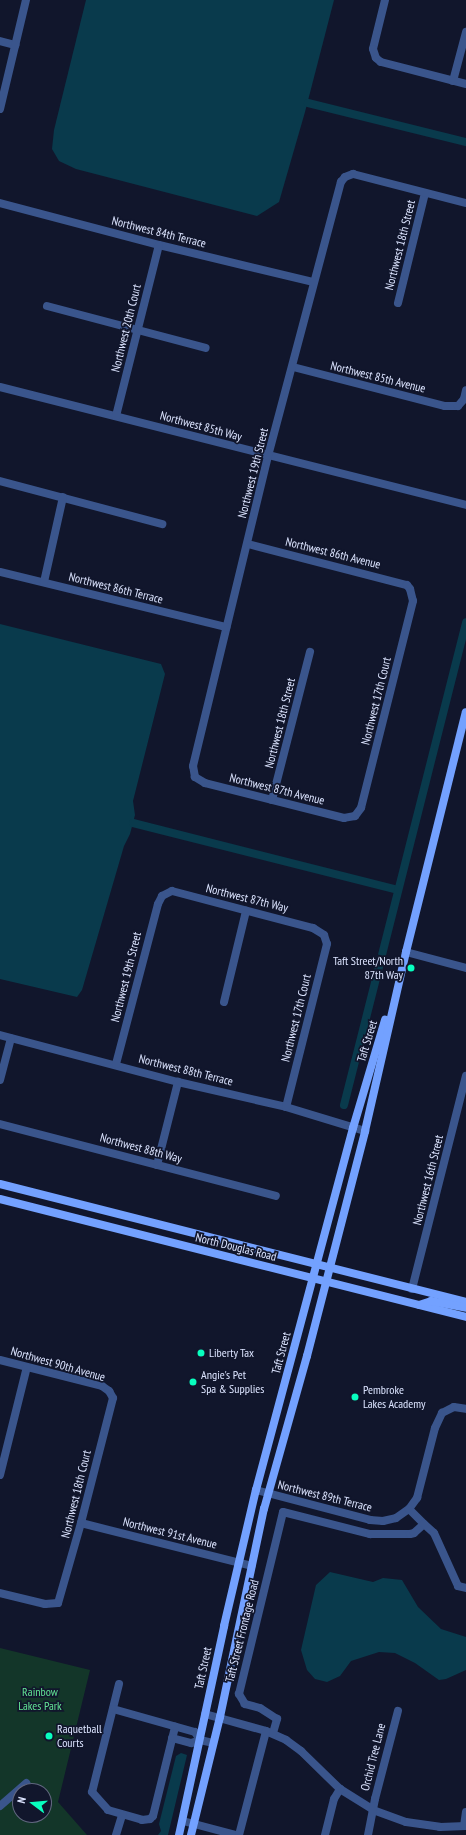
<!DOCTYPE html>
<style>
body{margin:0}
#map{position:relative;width:466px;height:1835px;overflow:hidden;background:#11162c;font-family:"PT Sans Narrow",sans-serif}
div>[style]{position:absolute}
.green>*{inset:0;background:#133629}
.water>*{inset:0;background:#093a4c}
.canal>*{height:8px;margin:-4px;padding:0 4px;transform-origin:4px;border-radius:4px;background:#093a4c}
.street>*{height:8px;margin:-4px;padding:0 4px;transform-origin:4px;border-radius:4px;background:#3a558c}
.secondary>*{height:8px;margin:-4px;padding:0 4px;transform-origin:4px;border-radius:4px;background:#73a1ff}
.dots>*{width:11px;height:11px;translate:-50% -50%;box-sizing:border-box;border:2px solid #11162c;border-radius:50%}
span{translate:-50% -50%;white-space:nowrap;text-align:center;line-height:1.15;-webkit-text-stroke:3.5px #11162c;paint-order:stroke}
.street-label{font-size:12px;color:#dce4ff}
.poi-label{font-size:12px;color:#dce4ff}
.right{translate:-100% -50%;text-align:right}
.left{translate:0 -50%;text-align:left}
.park-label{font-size:12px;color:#62e495}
.north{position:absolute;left:12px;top:1783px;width:40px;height:40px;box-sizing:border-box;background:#11162c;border:1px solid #626880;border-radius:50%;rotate:286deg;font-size:11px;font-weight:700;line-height:16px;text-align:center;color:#dce4ff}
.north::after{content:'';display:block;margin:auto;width:14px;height:18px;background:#08ffbf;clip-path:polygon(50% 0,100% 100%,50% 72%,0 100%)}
</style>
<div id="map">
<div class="green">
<i style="clip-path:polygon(evenodd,0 1648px,90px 1670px,58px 1802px,87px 1835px,0 1835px,0 1648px,20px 1791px,44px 1791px,44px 1815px,20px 1815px,20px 1791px)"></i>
</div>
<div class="water">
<i style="clip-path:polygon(86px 0,334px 0,305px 112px,279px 202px,257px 216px,76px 169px,59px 161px,52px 149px,54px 130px)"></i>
<i style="clip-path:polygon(0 624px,161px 664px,165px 674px,133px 801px,135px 815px,130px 834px,124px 846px,82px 990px,77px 997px,0 979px)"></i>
<i style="clip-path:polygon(330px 1572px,373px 1582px,383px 1578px,402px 1580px,418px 1607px,441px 1629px,466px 1637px,466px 1670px,446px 1679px,439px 1680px,415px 1663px,395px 1653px,379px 1652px,351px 1661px,340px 1676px,327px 1682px,315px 1679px,307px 1670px,301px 1650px,316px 1585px)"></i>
<i style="clip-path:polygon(181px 1753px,187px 1755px,168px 1835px,158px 1835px,161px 1831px,159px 1824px,176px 1756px)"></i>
</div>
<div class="canal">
<i style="left:308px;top:103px;width:163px;rotate:13.9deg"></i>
<i style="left:133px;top:823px;width:273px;rotate:14.2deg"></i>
<i style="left:344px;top:1105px;width:498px;rotate:-75.8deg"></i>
</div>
<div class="street">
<i style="left:385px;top:0;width:50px;rotate:103.8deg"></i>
<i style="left:373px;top:49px;width:9px;rotate:72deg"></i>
<i style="left:376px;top:58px;width:6px;rotate:39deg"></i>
<i style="left:381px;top:62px;width:88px;rotate:14.5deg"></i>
<i style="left:0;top:41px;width:16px;rotate:15deg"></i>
<i style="left:453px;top:81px;width:51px;rotate:-75.1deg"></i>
<i style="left:0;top:109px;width:112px;rotate:-76.6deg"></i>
<i style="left:0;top:203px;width:164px;rotate:14.8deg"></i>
<i style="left:159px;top:245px;width:158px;rotate:13.5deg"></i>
<i style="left:398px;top:303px;width:113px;rotate:-76.2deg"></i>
<i style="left:47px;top:306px;width:164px;rotate:14.8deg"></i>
<i style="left:293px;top:367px;width:157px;rotate:14.4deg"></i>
<i style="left:445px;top:406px;width:13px"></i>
<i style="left:458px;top:406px;width:9px;rotate:-49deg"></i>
<i style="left:464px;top:399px;width:9px;rotate:-77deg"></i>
<i style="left:0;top:387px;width:481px;rotate:14.2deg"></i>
<i style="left:116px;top:416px;width:176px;rotate:-75.9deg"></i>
<i style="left:0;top:481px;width:168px;rotate:14.9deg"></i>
<i style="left:248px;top:544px;width:164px;rotate:14.5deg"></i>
<i style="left:407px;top:585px;width:5px;rotate:53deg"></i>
<i style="left:410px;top:589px;width:12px;rotate:76deg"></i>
<i style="left:413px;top:601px;width:213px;rotate:104.1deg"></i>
<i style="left:361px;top:808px;width:10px;rotate:127deg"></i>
<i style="left:355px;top:816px;width:11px;rotate:170deg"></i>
<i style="left:344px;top:818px;width:143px;rotate:-165.9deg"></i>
<i style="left:205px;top:783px;width:12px;rotate:-149deg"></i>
<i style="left:195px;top:777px;width:11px;rotate:-100deg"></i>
<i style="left:193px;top:766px;width:319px;rotate:-76.4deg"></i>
<i style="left:268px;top:456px;width:284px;rotate:-75.1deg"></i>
<i style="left:341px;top:182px;width:6px;rotate:-51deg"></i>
<i style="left:345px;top:177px;width:9px;rotate:-21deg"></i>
<i style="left:353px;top:174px;width:117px;rotate:14.4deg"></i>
<i style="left:0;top:572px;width:233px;rotate:13.7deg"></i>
<i style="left:44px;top:582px;width:87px;rotate:-77.4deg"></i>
<i style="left:272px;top:800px;width:153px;rotate:-75.6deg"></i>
<i style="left:406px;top:952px;width:62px;rotate:14.9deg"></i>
<i style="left:224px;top:1002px;width:94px;rotate:-76.4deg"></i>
<i style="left:0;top:1035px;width:184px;rotate:14.8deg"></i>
<i style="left:178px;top:1082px;width:111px;rotate:13deg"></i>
<i style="left:286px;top:1107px;width:83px;rotate:16.9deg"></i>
<i style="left:116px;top:1064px;width:165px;rotate:-75.3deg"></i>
<i style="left:158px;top:904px;width:9px;rotate:-63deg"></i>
<i style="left:162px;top:896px;width:11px;rotate:-27deg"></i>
<i style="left:172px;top:891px;width:146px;rotate:14.7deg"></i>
<i style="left:313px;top:928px;width:13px;rotate:32deg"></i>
<i style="left:324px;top:935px;width:9px;rotate:72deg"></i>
<i style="left:327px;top:944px;width:168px;rotate:104.1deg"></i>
<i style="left:0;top:1080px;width:43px;rotate:-75.3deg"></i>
<i style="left:0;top:1124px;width:285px;rotate:14.6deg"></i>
<i style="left:157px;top:1165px;width:86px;rotate:-75.8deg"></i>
<i style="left:412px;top:1289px;width:220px;rotate:-75.8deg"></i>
<i style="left:0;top:1360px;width:105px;rotate:14.3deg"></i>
<i style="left:102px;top:1386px;width:9px;rotate:36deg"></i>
<i style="left:109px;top:1391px;width:8px;rotate:60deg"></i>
<i style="left:113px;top:1398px;width:129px;rotate:104.4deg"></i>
<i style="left:81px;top:1523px;width:83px;rotate:106deg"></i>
<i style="left:58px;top:1603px;width:13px;rotate:176deg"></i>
<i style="left:45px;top:1604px;width:46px;rotate:-166.3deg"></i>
<i style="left:0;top:1475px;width:111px;rotate:-76deg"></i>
<i style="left:256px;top:1490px;width:118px;rotate:14.7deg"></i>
<i style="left:370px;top:1520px;width:13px;rotate:4deg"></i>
<i style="left:383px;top:1521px;width:13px;rotate:-13deg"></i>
<i style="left:396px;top:1518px;width:16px;rotate:-35deg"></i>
<i style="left:409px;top:1509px;width:14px;rotate:-54deg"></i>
<i style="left:417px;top:1498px;width:72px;rotate:-75.6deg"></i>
<i style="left:435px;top:1428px;width:17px;rotate:-65deg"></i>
<i style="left:442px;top:1413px;width:13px;rotate:-27deg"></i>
<i style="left:454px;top:1407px;width:12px;rotate:9deg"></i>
<i style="left:409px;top:1509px;width:21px;rotate:45deg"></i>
<i style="left:81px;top:1523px;width:176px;rotate:14.1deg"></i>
<i style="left:119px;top:1684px;width:111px;rotate:104deg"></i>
<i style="left:92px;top:1792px;width:24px;rotate:48deg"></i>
<i style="left:108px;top:1810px;width:35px;rotate:16deg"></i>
<i style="left:142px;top:1820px;width:8px;rotate:-7deg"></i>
<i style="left:150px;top:1819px;width:4px;rotate:-45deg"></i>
<i style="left:153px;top:1816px;width:92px;rotate:-76.1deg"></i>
<i style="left:113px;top:1709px;width:85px;rotate:15.7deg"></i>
<i style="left:195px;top:1732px;width:9px;rotate:58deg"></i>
<i style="left:200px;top:1740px;width:13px;rotate:13deg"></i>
<i style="left:205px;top:1714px;width:63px;rotate:15.6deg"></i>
<i style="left:266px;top:1731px;width:22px;rotate:24deg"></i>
<i style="left:286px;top:1740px;width:19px;rotate:36deg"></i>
<i style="left:301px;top:1751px;width:54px;rotate:44.3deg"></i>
<i style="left:340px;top:1789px;width:39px;rotate:32deg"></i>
<i style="left:373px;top:1810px;width:35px;rotate:20deg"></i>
<i style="left:406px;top:1822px;width:34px;rotate:8deg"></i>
<i style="left:440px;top:1827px;width:26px;rotate:-2deg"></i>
<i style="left:273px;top:1733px;width:15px;rotate:-74deg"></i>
<i style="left:277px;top:1719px;width:20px;rotate:-147deg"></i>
<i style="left:260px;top:1708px;width:16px;rotate:-165deg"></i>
<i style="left:245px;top:1704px;width:12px;rotate:-121deg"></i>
<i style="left:239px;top:1694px;width:187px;rotate:-76.4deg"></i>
<i style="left:283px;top:1512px;width:90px;rotate:14.2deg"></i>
<i style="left:370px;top:1534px;width:40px"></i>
<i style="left:410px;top:1534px;width:4px;rotate:-14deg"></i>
<i style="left:414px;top:1533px;width:13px;rotate:-42deg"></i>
<i style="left:424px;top:1524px;width:13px;rotate:42deg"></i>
<i style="left:434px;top:1533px;width:58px;rotate:65.6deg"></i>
<i style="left:458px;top:1586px;width:8px;rotate:14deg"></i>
<i style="left:172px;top:1738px;width:20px;rotate:15deg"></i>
<i style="left:191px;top:1743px;width:9px;rotate:-18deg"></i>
<i style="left:0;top:1806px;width:35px;rotate:-41deg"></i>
<i style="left:183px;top:1821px;width:55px;rotate:14.8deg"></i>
<i style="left:464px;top:1826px;width:14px;rotate:-82deg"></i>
<i style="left:116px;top:1835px;width:21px;rotate:-73deg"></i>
<i style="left:239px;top:1835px;width:107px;rotate:-75.4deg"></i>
<i style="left:325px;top:1835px;width:37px;rotate:-76deg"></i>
<i style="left:334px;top:1799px;width:12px;rotate:-59deg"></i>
<i style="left:368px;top:1835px;width:37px;rotate:-79deg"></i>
<i style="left:375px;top:1799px;width:91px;rotate:-75.4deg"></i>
</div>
<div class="secondary">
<i style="left:0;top:1184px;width:481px;rotate:14.2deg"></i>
<i style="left:0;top:1199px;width:481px;rotate:14.2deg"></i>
<i style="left:419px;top:1305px;width:13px;rotate:-18deg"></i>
<i style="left:431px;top:1301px;width:36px;rotate:11deg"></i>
<i style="left:179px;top:1835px;width:214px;rotate:-77.8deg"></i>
<i style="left:224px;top:1626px;width:140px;rotate:-76.8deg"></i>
<i style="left:256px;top:1490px;width:375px;rotate:-75deg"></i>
<i style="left:353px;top:1128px;width:113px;rotate:-73.5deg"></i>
<i style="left:191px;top:1835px;width:122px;rotate:-76.2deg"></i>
<i style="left:220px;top:1717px;width:213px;rotate:-78.1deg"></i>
<i style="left:264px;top:1509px;width:159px;rotate:-74.3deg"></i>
<i style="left:307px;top:1356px;width:232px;rotate:-75.5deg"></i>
<i style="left:365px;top:1131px;width:184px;rotate:-77.1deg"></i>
<i style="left:406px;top:952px;width:247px;rotate:-76deg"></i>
</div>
<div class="dots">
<i style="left:411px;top:968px;background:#08ffbf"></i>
<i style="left:201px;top:1353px;background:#08ffbf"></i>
<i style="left:193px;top:1382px;background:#08ffbf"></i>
<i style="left:355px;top:1397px;background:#08ffbf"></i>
<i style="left:49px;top:1736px;background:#08ffbf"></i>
</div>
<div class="street-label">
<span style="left:159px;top:232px;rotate:14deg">Northwest 84th Terrace</span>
<span style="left:400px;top:245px;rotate:-76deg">Northwest 18th Street</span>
<span style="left:126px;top:328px;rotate:-76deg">Northwest 20th Court</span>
<span style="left:378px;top:377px;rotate:14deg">Northwest 85th Avenue</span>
<span style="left:201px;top:426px;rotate:15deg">Northwest 85th Way</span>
<span style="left:253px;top:473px;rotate:-76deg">Northwest 19th Street</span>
<span style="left:333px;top:553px;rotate:14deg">Northwest 86th Avenue</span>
<span style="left:116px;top:588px;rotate:14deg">Northwest 86th Terrace</span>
<span style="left:376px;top:701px;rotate:-76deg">Northwest 17th Court</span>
<span style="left:280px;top:723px;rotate:-76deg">Northwest 18th Street</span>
<span style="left:277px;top:789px;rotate:14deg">Northwest 87th Avenue</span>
<span style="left:247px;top:898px;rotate:14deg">Northwest 87th Way</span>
<span style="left:126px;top:977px;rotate:-76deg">Northwest 19th Street</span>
<span style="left:296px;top:1018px;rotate:-76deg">Northwest 17th Court</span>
<span style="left:367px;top:1041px;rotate:-73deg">Taft Street</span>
<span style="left:186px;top:1070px;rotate:14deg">Northwest 88th Terrace</span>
<span style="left:141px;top:1148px;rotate:15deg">Northwest 88th Way</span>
<span style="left:428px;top:1180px;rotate:-76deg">Northwest 16th Street</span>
<span style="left:236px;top:1247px;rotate:14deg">North Douglas Road</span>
<span style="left:281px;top:1353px;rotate:-75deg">Taft Street</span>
<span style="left:58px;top:1364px;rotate:16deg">Northwest 90th Avenue</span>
<span style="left:76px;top:1494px;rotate:-76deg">Northwest 18th Court</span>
<span style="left:325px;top:1496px;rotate:14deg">Northwest 89th Terrace</span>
<span style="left:170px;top:1533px;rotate:14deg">Northwest 91st Avenue</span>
<span style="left:242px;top:1631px;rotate:-76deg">Taft Street Frontage Road</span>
<span style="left:203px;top:1668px;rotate:-78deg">Taft Street</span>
<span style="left:373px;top:1757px;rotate:-76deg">Orchid Tree Lane</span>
</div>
<div class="poi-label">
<span class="right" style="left:403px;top:968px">Taft Street/North<br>87th Way</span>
<span class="left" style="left:209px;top:1353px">Liberty Tax</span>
<span class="left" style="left:201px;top:1382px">Angie's Pet<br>Spa &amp; Supplies</span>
<span class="left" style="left:363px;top:1397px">Pembroke<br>Lakes Academy</span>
<span class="left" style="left:57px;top:1736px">Raquetball<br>Courts</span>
</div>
<div class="park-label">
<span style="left:40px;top:1699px">Rainbow<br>Lakes Park</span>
</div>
<div class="north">N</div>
</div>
